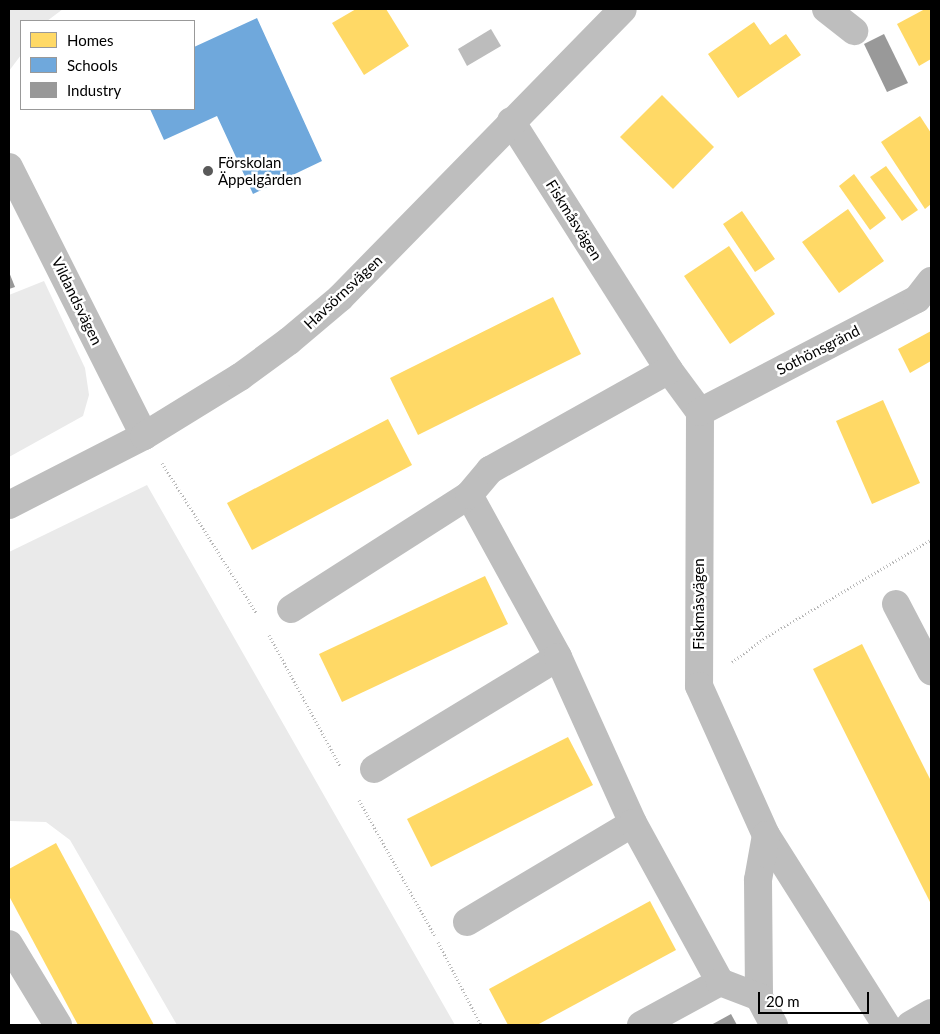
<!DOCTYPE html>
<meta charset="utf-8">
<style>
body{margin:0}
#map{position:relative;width:940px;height:1034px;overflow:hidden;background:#fff;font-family:Lato,sans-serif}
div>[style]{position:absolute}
.green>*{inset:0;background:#eaeaea}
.water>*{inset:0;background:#bcbcbc}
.homes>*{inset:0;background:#ffd966}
.schools>*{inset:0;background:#6fa8dc}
.industry>*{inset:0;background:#999}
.path>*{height:3px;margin-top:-1.5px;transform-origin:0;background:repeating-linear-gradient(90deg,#b8b8b8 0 1px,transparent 0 3.5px)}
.minor>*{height:28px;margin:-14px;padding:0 14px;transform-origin:14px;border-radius:14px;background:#bebebe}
.dots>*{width:14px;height:14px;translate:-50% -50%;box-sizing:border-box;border:2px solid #fff;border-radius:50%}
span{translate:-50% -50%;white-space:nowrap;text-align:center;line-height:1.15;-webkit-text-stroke:5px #fff;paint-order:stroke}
.poi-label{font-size:15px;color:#000}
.left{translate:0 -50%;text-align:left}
.street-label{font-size:15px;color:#000}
.frame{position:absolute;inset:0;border:10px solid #000;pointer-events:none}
.legend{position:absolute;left:20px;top:20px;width:175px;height:90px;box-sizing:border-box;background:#fff;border:1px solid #999;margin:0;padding:6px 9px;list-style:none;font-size:15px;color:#000}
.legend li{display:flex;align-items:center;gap:10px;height:25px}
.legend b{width:25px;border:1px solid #999}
.scale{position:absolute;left:758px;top:992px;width:111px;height:22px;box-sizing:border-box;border:2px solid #000;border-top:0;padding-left:6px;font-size:15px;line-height:18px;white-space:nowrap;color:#000;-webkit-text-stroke:4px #fff;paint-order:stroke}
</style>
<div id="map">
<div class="green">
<i style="clip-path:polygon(9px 9px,63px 9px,47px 21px,21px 21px,21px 55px,9px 71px)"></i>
<i style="clip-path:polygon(44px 281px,85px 368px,89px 395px,83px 416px,9px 457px,9px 295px)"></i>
<i style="clip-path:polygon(147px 485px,455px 1025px,177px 1025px,70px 840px,46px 822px,9px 821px,9px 552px)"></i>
</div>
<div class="water">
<i style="clip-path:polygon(491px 29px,501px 46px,467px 66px,458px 49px)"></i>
</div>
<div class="homes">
<i style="clip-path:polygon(356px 9px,386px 9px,409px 46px,364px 75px,332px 23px)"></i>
<i style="clip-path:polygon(925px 9px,931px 9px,931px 59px,919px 66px,897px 24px)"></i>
<i style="clip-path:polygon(754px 22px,770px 45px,786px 34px,801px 55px,738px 98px,708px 54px)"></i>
<i style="clip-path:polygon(662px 95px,714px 147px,673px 189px,620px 137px)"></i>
<i style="clip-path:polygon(920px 116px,931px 133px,931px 204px,925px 209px,881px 142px)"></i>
<i style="clip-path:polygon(886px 166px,918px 210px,902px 221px,870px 177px)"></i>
<i style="clip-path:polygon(854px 174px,886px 218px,870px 230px,839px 186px)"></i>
<i style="clip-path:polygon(848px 209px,884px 261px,839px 293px,802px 242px)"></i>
<i style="clip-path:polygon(742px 211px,775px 259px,755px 272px,723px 224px)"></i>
<i style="clip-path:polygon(729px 246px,775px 314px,730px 344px,684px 276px)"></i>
<i style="clip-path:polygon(553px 297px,581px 354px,418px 435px,390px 378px)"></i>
<i style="clip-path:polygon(931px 331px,931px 361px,910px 373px,898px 349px)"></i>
<i style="clip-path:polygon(883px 400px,920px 483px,872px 504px,836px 421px)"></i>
<i style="clip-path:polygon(388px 419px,412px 465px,252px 550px,227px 503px)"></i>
<i style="clip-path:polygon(485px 576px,508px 624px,342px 702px,319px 654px)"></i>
<i style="clip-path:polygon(862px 644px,931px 781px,931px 904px,813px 669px)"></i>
<i style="clip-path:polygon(568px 737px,593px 785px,431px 867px,407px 819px)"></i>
<i style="clip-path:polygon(56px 843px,154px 1025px,78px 1025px,9px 896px,9px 869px)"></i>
<i style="clip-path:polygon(650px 901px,676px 950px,537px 1025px,508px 1025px,489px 989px)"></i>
</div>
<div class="schools">
<i style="clip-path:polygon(257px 18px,322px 161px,253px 194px,217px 116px,164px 140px,150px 109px,194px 109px,194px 47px)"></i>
</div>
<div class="industry">
<i style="clip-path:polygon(884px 34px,908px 83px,887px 92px,864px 44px)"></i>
<i style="clip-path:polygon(9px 272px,15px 287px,9px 289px)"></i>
<i style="clip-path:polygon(731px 1014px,737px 1025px,711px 1025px)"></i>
</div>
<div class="path">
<i style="left:162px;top:463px;width:178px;rotate:57.8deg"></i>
<i style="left:269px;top:635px;width:149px;rotate:61.5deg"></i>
<i style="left:732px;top:662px;width:42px;rotate:-36.3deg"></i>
<i style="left:766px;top:637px;width:191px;rotate:-30.5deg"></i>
<i style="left:359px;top:800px;width:156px;rotate:60.8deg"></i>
<i style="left:438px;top:942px;width:93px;rotate:62.6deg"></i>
</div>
<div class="minor">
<i style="left:826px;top:9px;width:36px;rotate:38deg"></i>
<i style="left:511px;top:121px;width:295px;rotate:57.6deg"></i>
<i style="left:669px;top:370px;width:52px;rotate:53.6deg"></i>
<i style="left:700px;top:412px;width:274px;rotate:90.2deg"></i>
<i style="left:699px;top:686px;width:163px;rotate:65.8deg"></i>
<i style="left:766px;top:835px;width:225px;rotate:57.7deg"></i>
<i style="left:9px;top:167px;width:301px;rotate:63.3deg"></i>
<i style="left:700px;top:412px;width:245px;rotate:-27.5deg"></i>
<i style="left:917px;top:299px;width:23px;rotate:-52deg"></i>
<i style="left:469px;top:495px;width:185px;rotate:61.2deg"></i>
<i style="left:9px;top:505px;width:152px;rotate:-27.1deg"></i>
<i style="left:144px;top:436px;width:113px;rotate:-31.6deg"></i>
<i style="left:240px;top:377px;width:61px;rotate:-36.3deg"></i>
<i style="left:289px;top:341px;width:67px;rotate:-40.1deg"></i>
<i style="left:340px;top:298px;width:404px;rotate:-45.6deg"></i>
<i style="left:896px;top:604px;width:76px;rotate:62.4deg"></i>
<i style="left:291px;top:609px;width:211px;rotate:-32.6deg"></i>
<i style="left:469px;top:495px;width:33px;rotate:-50deg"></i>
<i style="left:490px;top:470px;width:205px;rotate:-29.2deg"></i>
<i style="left:374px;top:769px;width:215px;rotate:-31.3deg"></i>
<i style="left:558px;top:657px;width:182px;rotate:65.7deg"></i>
<i style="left:766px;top:835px;width:46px;rotate:100.1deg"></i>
<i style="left:758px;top:880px;width:117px;rotate:89.5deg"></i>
<i style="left:759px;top:997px;width:32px;rotate:62deg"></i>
<i style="left:467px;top:922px;width:193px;rotate:-30.8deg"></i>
<i style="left:633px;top:823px;width:181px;rotate:61.3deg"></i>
<i style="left:9px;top:944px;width:95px;rotate:58.8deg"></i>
<i style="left:641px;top:1025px;width:90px;rotate:-28.6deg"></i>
<i style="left:720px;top:982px;width:42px;rotate:21deg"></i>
<i style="left:910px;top:1025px;width:24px;rotate:-30deg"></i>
</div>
<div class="dots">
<i style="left:208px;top:171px;background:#595959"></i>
</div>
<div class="poi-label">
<span class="left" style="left:218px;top:171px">Förskolan<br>Äppelgården</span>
</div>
<div class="street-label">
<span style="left:574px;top:220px;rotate:58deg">Fiskmåsvägen</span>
<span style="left:343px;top:292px;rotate:-43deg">Havsörnsvägen</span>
<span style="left:77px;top:301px;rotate:64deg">Vildandsvägen</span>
<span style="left:818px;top:350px;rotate:-27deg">Sothönsgränd</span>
<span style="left:699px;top:604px;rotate:-90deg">Fiskmåsvägen</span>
</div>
<div class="frame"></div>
<ul class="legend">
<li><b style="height:14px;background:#ffd966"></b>Homes</li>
<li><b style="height:14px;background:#6fa8dc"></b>Schools</li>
<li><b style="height:14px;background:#999"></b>Industry</li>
</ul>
<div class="scale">20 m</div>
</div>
